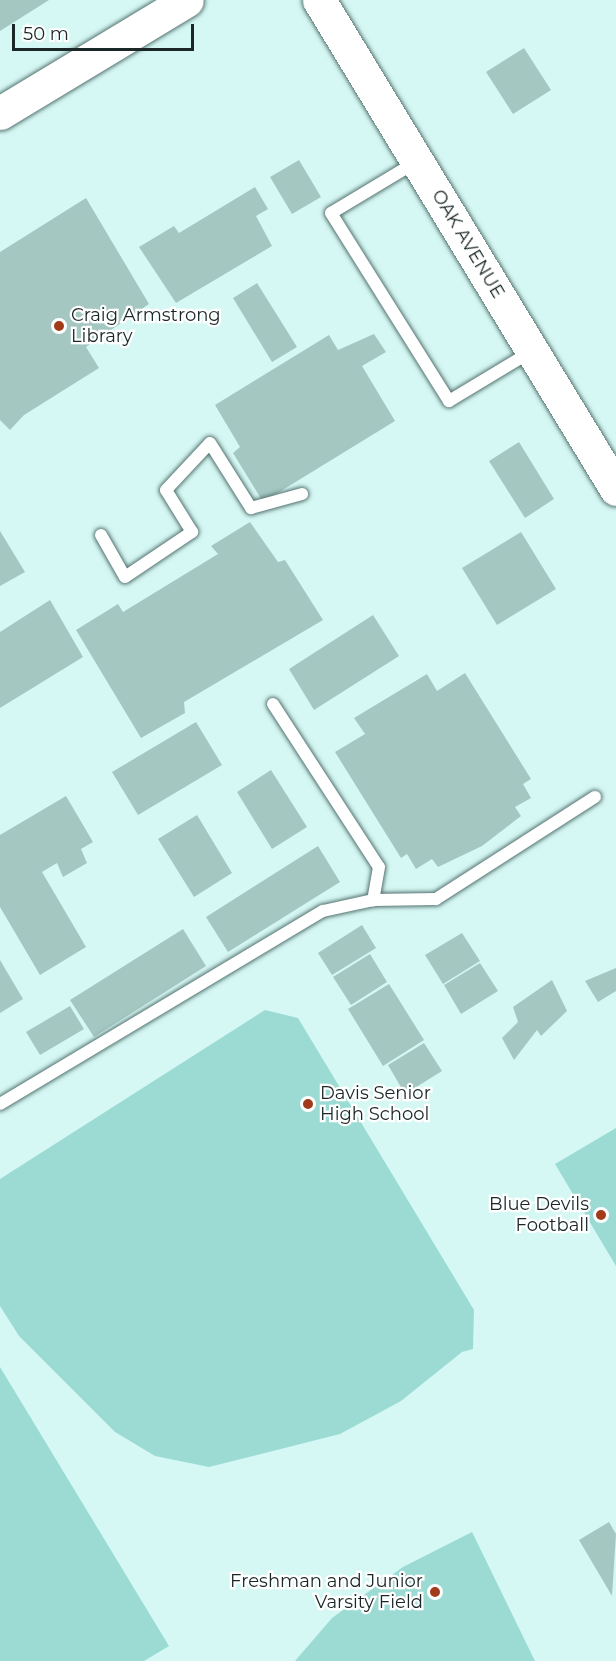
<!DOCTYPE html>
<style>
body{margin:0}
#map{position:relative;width:616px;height:1661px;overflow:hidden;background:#d6f8f4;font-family:Montserrat,sans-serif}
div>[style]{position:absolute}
.green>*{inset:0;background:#9bdbd4}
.building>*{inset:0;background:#a5c7c2}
.roads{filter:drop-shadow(0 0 2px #547370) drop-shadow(0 0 2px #547370)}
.lane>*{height:12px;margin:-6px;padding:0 6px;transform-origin:6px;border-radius:6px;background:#fff}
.secondary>*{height:33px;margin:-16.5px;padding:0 16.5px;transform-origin:16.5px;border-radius:16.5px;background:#fff}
.dots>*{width:16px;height:16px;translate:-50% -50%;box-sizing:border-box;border:3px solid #fff;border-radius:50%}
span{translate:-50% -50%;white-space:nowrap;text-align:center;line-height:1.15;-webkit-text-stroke:4.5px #fff;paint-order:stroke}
.street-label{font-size:18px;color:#1a2726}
.poi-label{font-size:18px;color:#1a2726}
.left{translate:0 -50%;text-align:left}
.right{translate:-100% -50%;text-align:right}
.scale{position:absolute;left:12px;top:24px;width:182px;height:27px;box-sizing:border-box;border:3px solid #1a2726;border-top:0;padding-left:8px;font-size:18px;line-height:21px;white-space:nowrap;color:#1a2726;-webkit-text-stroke:4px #fff;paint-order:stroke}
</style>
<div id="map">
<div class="green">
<i style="clip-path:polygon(265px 1010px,298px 1018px,474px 1310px,473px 1349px,462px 1352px,401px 1401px,340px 1434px,209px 1467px,155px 1456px,115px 1432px,19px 1336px,0 1306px,0 1179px)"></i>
<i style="clip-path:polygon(616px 1128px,616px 1266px,555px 1164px)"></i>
<i style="clip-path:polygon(0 1367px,169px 1646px,144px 1661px,0 1661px)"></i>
<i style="clip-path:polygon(472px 1532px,535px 1661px,295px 1661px,332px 1618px,403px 1567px)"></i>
</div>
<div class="building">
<i style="clip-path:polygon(0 0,49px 0,0 31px)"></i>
<i style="clip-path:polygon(524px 48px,551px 90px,513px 114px,486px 72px)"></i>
<i style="clip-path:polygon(299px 160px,321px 197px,292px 214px,270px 177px)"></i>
<i style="clip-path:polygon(255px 187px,268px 209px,256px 216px,272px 246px,176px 303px,139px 247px,174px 226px,179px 233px)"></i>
<i style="clip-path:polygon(86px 198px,149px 304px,86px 347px,99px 368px,24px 415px,10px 430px,0 420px,0 252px)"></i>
<i style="clip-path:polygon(257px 283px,297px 347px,272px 362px,233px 298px)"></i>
<i style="clip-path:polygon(374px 334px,386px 352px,362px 366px,395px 421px,263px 502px,233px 453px,240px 447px,215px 405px,329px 335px,338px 350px)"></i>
<i style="clip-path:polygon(519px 442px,554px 499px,525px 518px,489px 461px)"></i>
<i style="clip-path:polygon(250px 522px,278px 562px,285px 560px,323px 620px,184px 702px,185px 713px,141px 738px,76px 630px,118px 604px,123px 612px,218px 554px,211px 546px)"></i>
<i style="clip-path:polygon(0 531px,25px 572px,0 586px)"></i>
<i style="clip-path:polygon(521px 532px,556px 589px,497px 625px,462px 568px)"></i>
<i style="clip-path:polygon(50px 600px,83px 657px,0 708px,0 632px)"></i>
<i style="clip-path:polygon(373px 615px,399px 656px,314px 710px,289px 669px)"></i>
<i style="clip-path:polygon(465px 673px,531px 779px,523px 784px,531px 798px,515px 807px,521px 816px,482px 846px,438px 867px,432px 859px,416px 869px,407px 854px,401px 858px,335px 752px,365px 734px,354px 718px,427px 674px,437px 691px)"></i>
<i style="clip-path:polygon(196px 722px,222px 765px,138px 815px,112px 772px)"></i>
<i style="clip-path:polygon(271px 770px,307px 827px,272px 849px,237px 792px)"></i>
<i style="clip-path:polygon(66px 796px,93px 842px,81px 849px,87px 863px,63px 877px,57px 863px,42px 872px,86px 947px,40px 975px,0 907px,0 835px)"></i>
<i style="clip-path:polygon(197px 815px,232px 873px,194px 897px,158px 839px)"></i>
<i style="clip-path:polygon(318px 846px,340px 882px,228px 952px,206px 917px)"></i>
<i style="clip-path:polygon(362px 925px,376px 948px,332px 975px,318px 953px)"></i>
<i style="clip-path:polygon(183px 929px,206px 966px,94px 1037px,70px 1000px)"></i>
<i style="clip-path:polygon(462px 933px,480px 961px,443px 984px,425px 955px)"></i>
<i style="clip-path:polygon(370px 954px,387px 982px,351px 1005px,333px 977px)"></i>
<i style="clip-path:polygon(0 960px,23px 999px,0 1013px)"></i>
<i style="clip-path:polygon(480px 963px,498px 991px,461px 1014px,444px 985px)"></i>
<i style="clip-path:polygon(616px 968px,616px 991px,598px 1002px,585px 981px)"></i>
<i style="clip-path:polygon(552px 980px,567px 1011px,541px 1036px,537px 1030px,514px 1060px,502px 1038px,518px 1022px,513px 1007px)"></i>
<i style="clip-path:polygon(389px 984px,424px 1040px,383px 1066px,348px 1009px)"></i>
<i style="clip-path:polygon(70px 1006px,84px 1029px,40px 1055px,26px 1032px)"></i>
<i style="clip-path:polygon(424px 1043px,442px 1071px,405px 1094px,388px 1065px)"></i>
<i style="clip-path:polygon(609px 1522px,616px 1534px,612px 1596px,579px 1540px)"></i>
</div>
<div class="roads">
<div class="lane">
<i style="left:416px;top:162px;width:99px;rotate:149deg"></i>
<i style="left:331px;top:213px;width:222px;rotate:57.9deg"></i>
<i style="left:449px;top:401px;width:97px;rotate:-31.1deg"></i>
<i style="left:101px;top:535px;width:48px;rotate:60.3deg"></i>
<i style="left:125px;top:577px;width:81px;rotate:-33.9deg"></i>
<i style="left:192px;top:532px;width:49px;rotate:-121.8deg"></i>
<i style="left:166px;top:490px;width:64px;rotate:-46.9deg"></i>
<i style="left:210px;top:443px;width:77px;rotate:57.8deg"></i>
<i style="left:251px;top:508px;width:53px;rotate:-15.4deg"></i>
<i style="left:273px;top:704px;width:194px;rotate:57deg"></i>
<i style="left:379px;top:867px;width:34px;rotate:100deg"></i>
<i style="left:0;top:1104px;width:376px;rotate:-30.9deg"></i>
<i style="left:323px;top:911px;width:51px;rotate:-12.4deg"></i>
<i style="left:373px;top:900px;width:63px;rotate:-0.9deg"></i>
<i style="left:436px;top:899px;width:189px;rotate:-32.7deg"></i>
</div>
<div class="secondary">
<i style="left:319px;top:0;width:572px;rotate:58.73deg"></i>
<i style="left:0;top:113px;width:218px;rotate:-31.1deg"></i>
</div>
</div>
<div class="dots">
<i style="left:59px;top:326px;background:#a23b19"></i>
<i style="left:308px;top:1104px;background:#a23b19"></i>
<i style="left:601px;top:1215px;background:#a23b19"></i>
<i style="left:435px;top:1592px;background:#a23b19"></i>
</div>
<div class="street-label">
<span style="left:468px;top:244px;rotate:59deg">OAK AVENUE</span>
</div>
<div class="poi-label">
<span class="left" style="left:71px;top:326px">Craig Armstrong<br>Library</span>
<span class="left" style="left:320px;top:1104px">Davis Senior<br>High School</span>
<span class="right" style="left:589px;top:1215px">Blue Devils<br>Football</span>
<span class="right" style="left:423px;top:1592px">Freshman and Junior<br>Varsity Field</span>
</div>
<div class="scale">50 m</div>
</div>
